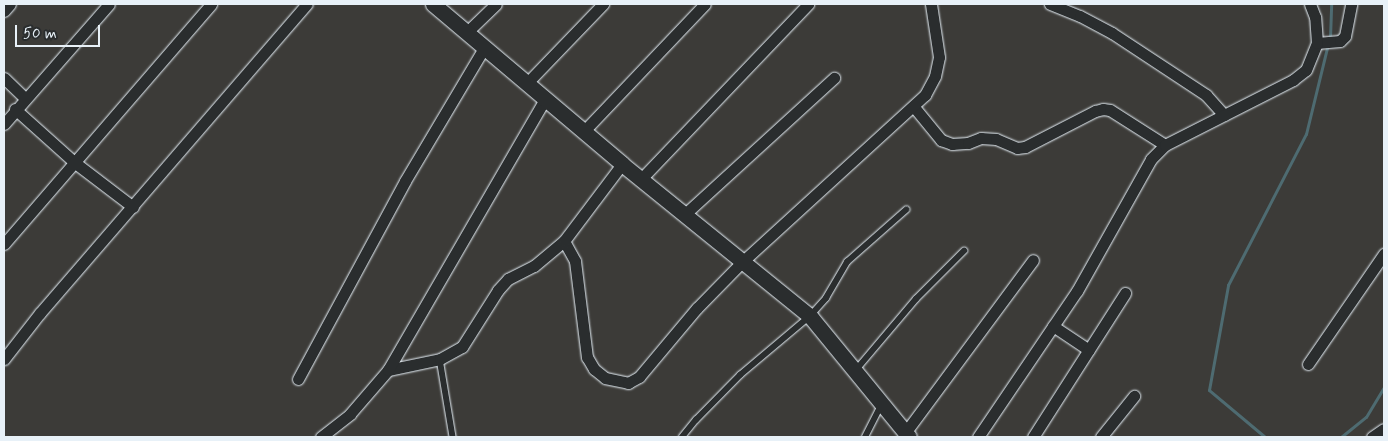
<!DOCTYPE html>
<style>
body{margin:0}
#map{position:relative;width:1388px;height:441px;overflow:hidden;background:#3c3b38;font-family:Mynerve,sans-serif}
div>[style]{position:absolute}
.stream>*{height:3px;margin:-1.5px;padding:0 1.5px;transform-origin:1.5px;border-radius:1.5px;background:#4e6b71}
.roads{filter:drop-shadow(0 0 1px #e8f1f8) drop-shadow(0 0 1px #e8f1f8)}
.service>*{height:5.5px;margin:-2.75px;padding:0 2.75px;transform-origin:2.75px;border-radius:2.75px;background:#2a2d2e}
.minor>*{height:11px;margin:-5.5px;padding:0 5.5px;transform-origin:5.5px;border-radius:5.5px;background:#2a2d2e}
.tertiary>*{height:15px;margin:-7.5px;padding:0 7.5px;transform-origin:7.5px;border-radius:7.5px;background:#2a2d2e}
span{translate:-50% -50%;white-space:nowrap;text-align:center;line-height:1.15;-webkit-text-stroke:4px #2a2d2e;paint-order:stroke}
.frame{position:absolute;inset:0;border:5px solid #e8f1f8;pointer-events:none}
.scale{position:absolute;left:15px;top:25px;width:85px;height:22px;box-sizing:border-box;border:2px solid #e8f1f8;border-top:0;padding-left:6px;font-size:15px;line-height:18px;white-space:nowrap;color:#e8f1f8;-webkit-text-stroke:4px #2a2d2e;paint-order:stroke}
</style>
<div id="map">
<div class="stream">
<i style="left:1330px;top:38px;width:34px;rotate:-88deg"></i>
<i style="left:1265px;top:437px;width:73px;rotate:-140deg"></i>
<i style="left:1209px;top:390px;width:107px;rotate:-79.7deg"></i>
<i style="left:1228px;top:285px;width:170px;rotate:-62.7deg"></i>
<i style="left:1306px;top:134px;width:93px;rotate:-76.3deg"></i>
<i style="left:1341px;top:437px;width:32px;rotate:-39deg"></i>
<i style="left:1366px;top:417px;width:35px;rotate:-59deg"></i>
</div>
<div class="roads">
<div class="service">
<i style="left:440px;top:359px;width:79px;rotate:80.5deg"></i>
<i style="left:856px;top:370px;width:93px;rotate:-49.8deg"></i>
<i style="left:916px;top:299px;width:68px;rotate:-45deg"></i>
<i style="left:682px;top:437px;width:22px;rotate:-51deg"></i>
<i style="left:696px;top:420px;width:63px;rotate:-45.6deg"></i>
<i style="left:740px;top:375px;width:92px;rotate:-40.1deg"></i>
<i style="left:810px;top:316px;width:24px;rotate:-48deg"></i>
<i style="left:826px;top:298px;width:42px;rotate:-59.7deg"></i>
<i style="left:847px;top:262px;width:79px;rotate:-41.4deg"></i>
<i style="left:865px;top:437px;width:35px;rotate:-63deg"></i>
</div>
<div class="minor">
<i style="left:1050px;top:4px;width:32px;rotate:22deg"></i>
<i style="left:1080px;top:16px;width:36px;rotate:28deg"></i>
<i style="left:1112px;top:33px;width:113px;rotate:33.4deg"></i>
<i style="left:1206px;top:95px;width:27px;rotate:48deg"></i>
<i style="left:4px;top:11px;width:9px;rotate:-49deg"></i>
<i style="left:467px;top:32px;width:40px;rotate:-44deg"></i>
<i style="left:1317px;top:43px;width:23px;rotate:-5deg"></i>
<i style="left:1340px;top:41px;width:7px;rotate:-45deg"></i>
<i style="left:1345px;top:36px;width:33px;rotate:-79deg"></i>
<i style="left:4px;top:78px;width:29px;rotate:44deg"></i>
<i style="left:527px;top:83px;width:110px;rotate:-46.1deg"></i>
<i style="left:914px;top:107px;width:43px;rotate:50.7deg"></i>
<i style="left:941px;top:140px;width:12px;rotate:20deg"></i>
<i style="left:952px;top:144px;width:16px;rotate:-4deg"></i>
<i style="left:968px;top:143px;width:14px;rotate:-21deg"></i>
<i style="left:981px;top:138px;width:15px;rotate:4deg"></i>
<i style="left:996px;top:139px;width:23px;rotate:23deg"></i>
<i style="left:1017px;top:148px;width:8px;rotate:-7deg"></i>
<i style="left:1025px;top:147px;width:79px;rotate:-27.2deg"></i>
<i style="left:1095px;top:111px;width:8px;rotate:-14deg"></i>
<i style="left:1103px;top:109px;width:7px;rotate:8deg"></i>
<i style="left:1110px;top:110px;width:65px;rotate:32.5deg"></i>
<i style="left:15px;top:109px;width:79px;rotate:41.9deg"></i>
<i style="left:74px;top:162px;width:74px;rotate:37.3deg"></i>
<i style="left:4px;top:124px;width:159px;rotate:-48.8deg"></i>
<i style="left:584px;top:131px;width:175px;rotate:-46.4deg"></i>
<i style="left:641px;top:179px;width:242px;rotate:-46.3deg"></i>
<i style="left:685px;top:214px;width:202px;rotate:-42.4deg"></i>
<i style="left:564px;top:241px;width:23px;rotate:61deg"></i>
<i style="left:575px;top:261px;width:97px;rotate:82.9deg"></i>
<i style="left:587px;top:357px;width:14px;rotate:60deg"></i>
<i style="left:594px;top:369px;width:14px;rotate:39deg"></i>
<i style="left:605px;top:378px;width:24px;rotate:12deg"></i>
<i style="left:628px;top:383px;width:13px;rotate:-29deg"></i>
<i style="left:639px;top:377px;width:90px;rotate:-50deg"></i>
<i style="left:697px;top:308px;width:64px;rotate:-45.6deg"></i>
<i style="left:742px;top:262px;width:248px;rotate:-42.4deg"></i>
<i style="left:925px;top:95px;width:21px;rotate:-62deg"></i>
<i style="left:935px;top:76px;width:19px;rotate:-78deg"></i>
<i style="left:939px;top:57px;width:54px;rotate:-98.6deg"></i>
<i style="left:4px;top:244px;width:317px;rotate:-49.2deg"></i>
<i style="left:1053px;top:326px;width:43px;rotate:33.7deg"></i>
<i style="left:4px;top:359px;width:58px;rotate:-52deg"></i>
<i style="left:40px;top:313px;width:408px;rotate:-49.2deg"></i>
<i style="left:1308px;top:364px;width:134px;rotate:-55.4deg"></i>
<i style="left:388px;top:370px;width:53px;rotate:-11.9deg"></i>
<i style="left:440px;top:359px;width:25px;rotate:-29deg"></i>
<i style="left:462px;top:347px;width:67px;rotate:-57.7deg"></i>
<i style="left:498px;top:290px;width:15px;rotate:-48deg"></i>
<i style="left:508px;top:279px;width:29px;rotate:-27deg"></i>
<i style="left:534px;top:266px;width:39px;rotate:-40deg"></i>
<i style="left:564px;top:241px;width:96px;rotate:-53deg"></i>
<i style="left:298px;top:379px;width:225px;rotate:-61.6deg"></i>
<i style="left:405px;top:181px;width:155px;rotate:-59.3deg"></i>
<i style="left:905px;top:433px;width:215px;rotate:-53.5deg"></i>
<i style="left:321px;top:437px;width:37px;rotate:-38deg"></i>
<i style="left:350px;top:414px;width:58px;rotate:-49.2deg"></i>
<i style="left:388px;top:370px;width:313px;rotate:-59.9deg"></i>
<i style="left:978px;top:437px;width:176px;rotate:-55.9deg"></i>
<i style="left:1077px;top:291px;width:151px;rotate:-60.7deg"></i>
<i style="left:1151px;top:159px;width:20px;rotate:-45deg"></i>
<i style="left:1165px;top:145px;width:144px;rotate:-26.9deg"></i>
<i style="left:1293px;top:80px;width:16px;rotate:-38deg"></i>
<i style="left:1306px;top:70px;width:29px;rotate:-68deg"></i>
<i style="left:1317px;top:43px;width:26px;rotate:-94deg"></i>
<i style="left:1315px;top:17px;width:14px;rotate:-111deg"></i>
<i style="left:1033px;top:437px;width:171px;rotate:-57.4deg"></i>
<i style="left:1101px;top:437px;width:53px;rotate:-51.2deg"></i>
<i style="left:1372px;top:437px;width:14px;rotate:-34deg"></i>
</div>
<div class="tertiary">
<i style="left:433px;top:4px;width:248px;rotate:40.2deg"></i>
<i style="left:622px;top:164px;width:242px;rotate:39deg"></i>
<i style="left:810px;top:316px;width:156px;rotate:50.7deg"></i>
</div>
</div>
<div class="frame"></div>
<div class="scale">50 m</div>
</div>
